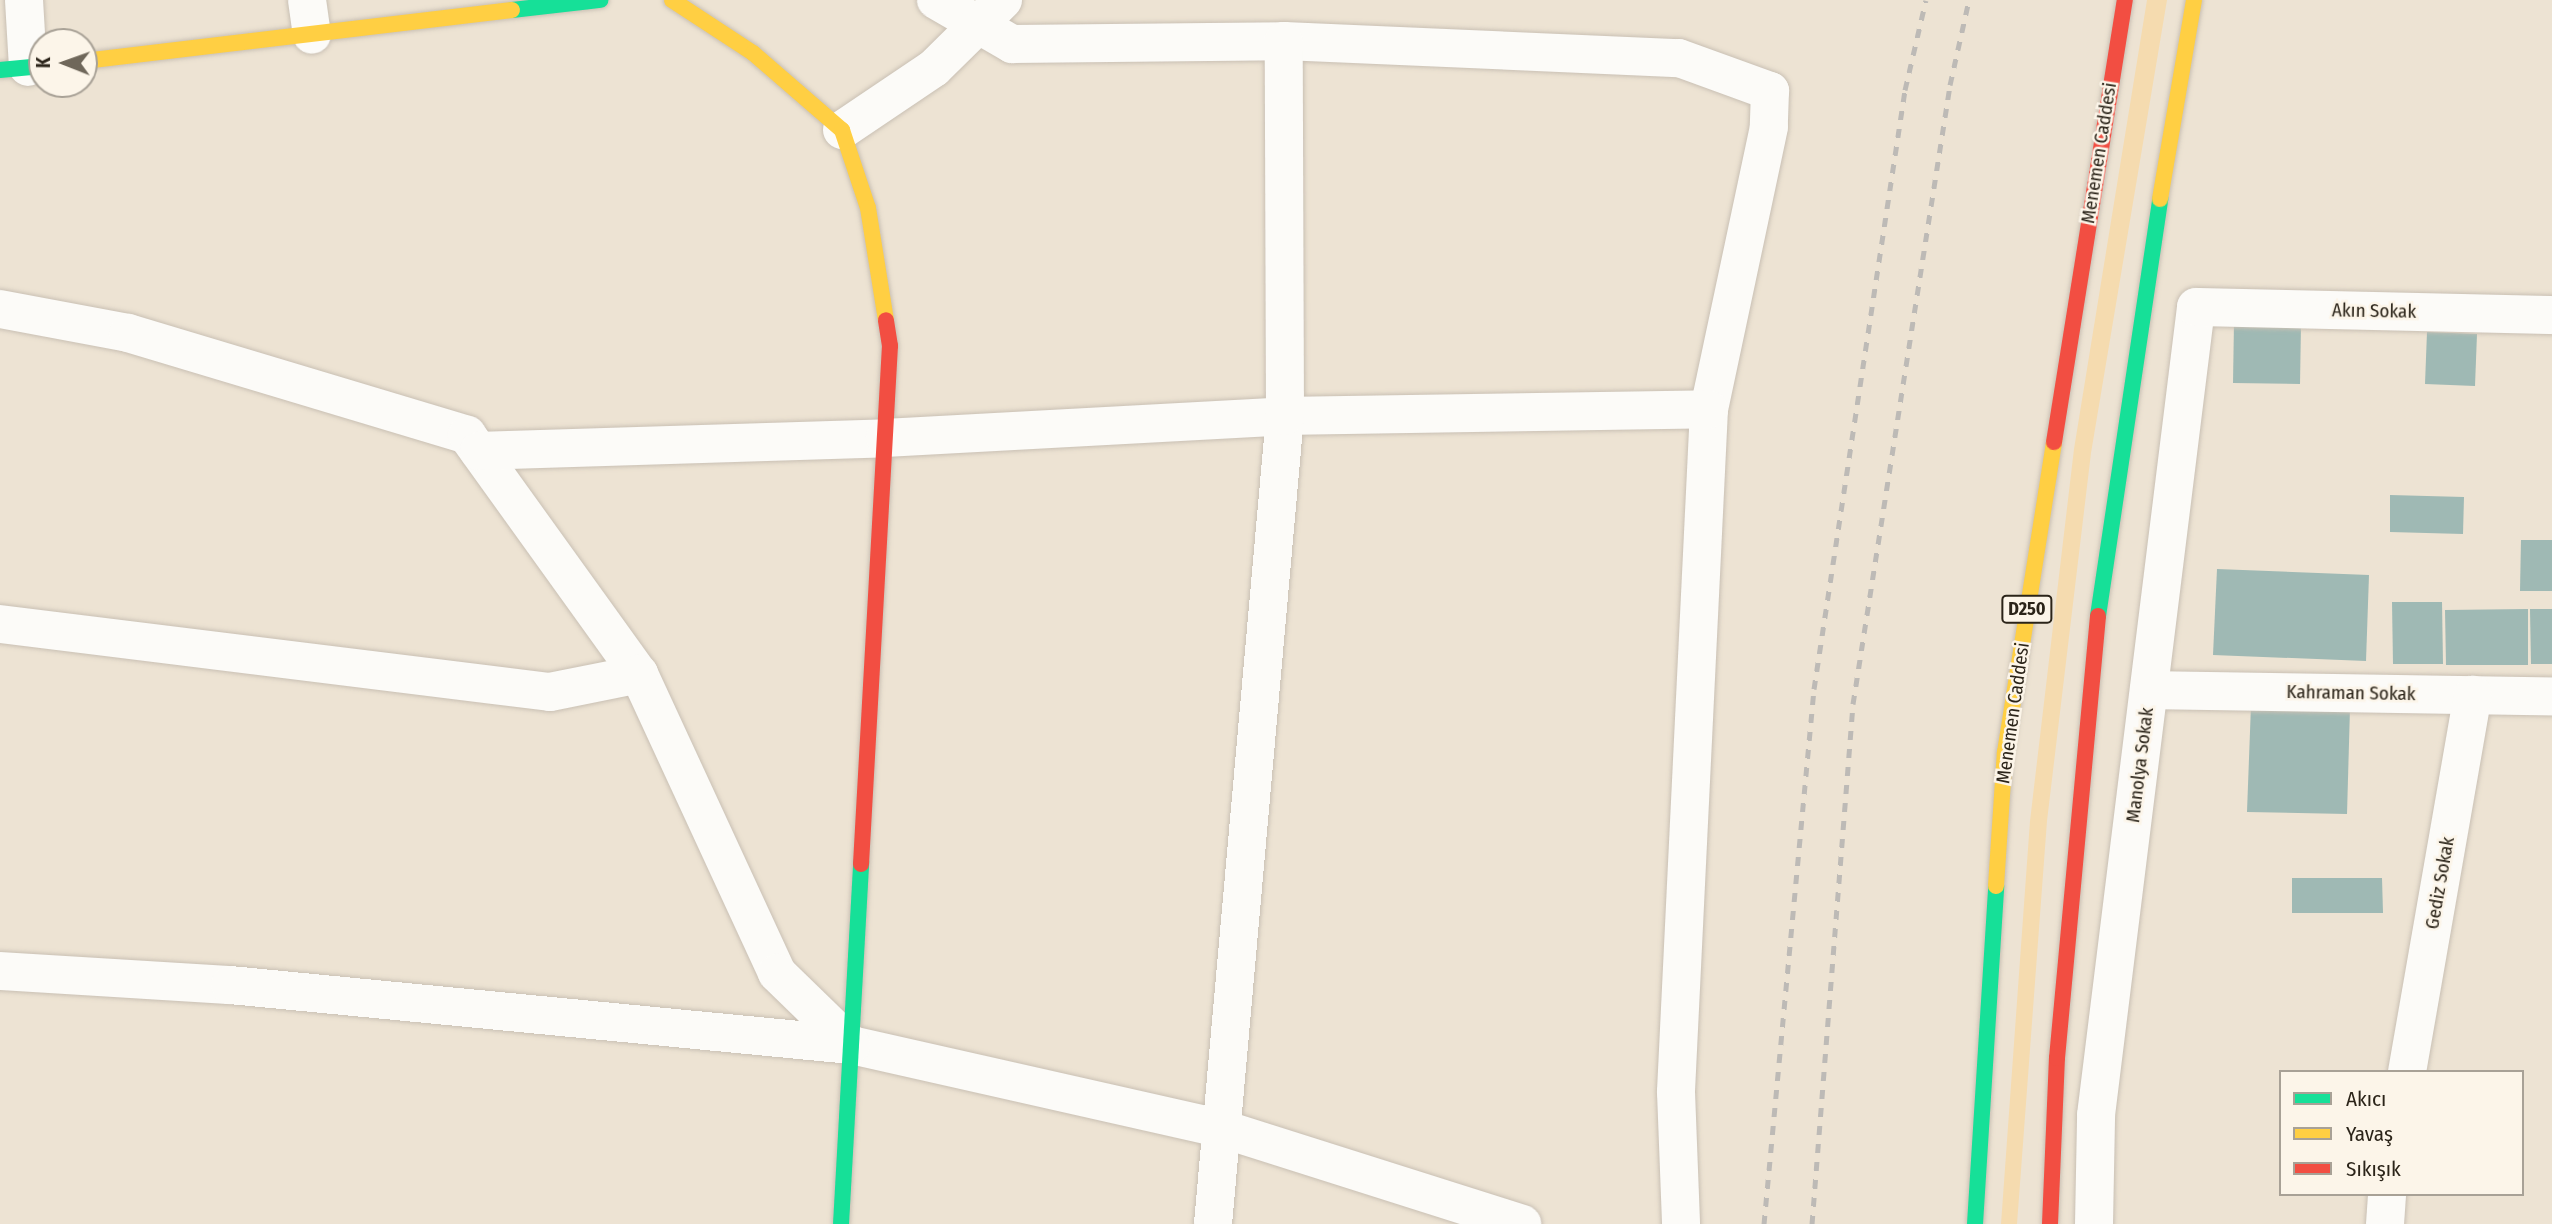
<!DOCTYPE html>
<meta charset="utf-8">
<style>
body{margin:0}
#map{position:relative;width:2552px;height:1224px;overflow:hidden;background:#ede3d3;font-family:"Fira Sans Condensed",sans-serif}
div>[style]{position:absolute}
.green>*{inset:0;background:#f5dbaf}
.building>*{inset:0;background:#9fb9b4}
.roads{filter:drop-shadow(0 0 2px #c9c0b4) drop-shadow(0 0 2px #c9c0b4)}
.street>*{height:38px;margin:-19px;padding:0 19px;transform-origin:19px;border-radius:19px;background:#fcfbf8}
.fast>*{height:16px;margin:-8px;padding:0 8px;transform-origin:8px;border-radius:8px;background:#16e098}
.slow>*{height:16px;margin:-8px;padding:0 8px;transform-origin:8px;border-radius:8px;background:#ffcf43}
.jam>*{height:16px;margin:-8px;padding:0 8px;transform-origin:8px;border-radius:8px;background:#f24e42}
.rail>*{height:5px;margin-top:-2.5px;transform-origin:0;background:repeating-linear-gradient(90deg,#bdbab6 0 9px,transparent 0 18px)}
span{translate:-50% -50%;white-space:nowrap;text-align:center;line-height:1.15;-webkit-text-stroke:5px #fcf5e9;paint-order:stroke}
.shield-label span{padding:2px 5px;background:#fcf5e9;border:2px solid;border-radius:5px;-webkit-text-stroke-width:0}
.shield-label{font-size:18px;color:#2b2419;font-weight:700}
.street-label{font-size:19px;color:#2b2419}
.legend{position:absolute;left:2279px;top:1070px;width:245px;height:126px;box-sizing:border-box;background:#fcf5e9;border:2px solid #a8a196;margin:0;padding:9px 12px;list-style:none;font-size:21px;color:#2b2419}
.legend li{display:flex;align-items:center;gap:14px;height:35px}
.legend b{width:35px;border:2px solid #a8a196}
.north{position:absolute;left:28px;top:28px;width:70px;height:70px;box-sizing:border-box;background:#fcf5e9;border:2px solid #a8a196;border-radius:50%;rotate:271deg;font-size:19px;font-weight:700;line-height:28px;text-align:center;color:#2b2419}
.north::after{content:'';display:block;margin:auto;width:24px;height:32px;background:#6f675a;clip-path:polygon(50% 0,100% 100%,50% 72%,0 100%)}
</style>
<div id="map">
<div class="green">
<i style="clip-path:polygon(2147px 0,2167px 0,2091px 453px,2047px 821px,2017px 1224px,2001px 1224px,2030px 821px,2074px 449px)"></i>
</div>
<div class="building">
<i style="clip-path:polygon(2234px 322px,2301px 324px,2300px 384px,2233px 383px)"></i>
<i style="clip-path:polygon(2427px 332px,2477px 334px,2475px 386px,2425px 384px)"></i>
<i style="clip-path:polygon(2390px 495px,2464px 497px,2463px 534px,2390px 532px)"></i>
<i style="clip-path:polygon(2521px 540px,2552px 540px,2552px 591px,2520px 591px)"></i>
<i style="clip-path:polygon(2217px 569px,2369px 575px,2366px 661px,2213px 655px)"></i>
<i style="clip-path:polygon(2392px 602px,2442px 602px,2443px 664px,2393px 664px)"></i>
<i style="clip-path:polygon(2528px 609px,2528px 665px,2446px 665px,2445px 610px)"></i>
<i style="clip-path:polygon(2530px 609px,2552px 609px,2552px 664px,2531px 664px)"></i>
<i style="clip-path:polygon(2251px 705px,2350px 708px,2347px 814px,2247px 812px)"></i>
<i style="clip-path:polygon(2292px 878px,2382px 878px,2383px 913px,2292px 913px)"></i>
</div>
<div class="roads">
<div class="street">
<i style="left:24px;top:0;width:67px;rotate:86.6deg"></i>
<i style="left:307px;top:0;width:35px;rotate:82deg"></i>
<i style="left:936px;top:0;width:88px;rotate:30.1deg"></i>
<i style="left:1012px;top:44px;width:272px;rotate:-0.6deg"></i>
<i style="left:1284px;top:41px;width:395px;rotate:2.5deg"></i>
<i style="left:1679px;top:58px;width:97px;rotate:19.9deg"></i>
<i style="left:1770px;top:91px;width:36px;rotate:92deg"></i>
<i style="left:1769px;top:127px;width:288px;rotate:102deg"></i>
<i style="left:1709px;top:409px;width:684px;rotate:92.77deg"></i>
<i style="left:1676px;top:1092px;width:132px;rotate:87.8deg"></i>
<i style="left:842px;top:130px;width:111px;rotate:-34deg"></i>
<i style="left:934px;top:68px;width:97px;rotate:-44.6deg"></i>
<i style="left:0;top:309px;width:130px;rotate:10.6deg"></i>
<i style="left:128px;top:333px;width:354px;rotate:16.7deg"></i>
<i style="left:467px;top:435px;width:294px;rotate:54.3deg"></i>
<i style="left:639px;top:674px;width:329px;rotate:65.2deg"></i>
<i style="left:777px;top:973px;width:103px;rotate:44.2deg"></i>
<i style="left:851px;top:1045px;width:381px;rotate:12.7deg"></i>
<i style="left:1223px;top:1129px;width:314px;rotate:17.6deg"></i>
<i style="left:479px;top:451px;width:406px;rotate:-1.8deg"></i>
<i style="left:885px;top:438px;width:401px;rotate:-3.1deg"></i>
<i style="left:1285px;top:416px;width:424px;rotate:-0.9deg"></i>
<i style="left:0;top:624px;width:554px;rotate:7.05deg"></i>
<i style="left:550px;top:692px;width:91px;rotate:-11.4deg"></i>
<i style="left:2149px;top:690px;width:403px;rotate:0.9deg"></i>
<i style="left:0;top:971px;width:230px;rotate:3.5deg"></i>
<i style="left:230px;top:985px;width:624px;rotate:5.52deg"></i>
<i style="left:2407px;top:1072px;width:383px;rotate:-80.1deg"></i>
<i style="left:1213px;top:1224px;width:811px;rotate:-84.91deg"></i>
<i style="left:1285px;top:416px;width:375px;rotate:-90.2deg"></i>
<i style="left:2094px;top:1224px;width:109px;rotate:-88.9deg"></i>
<i style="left:2096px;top:1115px;width:814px;rotate:-82.94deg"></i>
<i style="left:2196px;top:307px;width:356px;rotate:1.3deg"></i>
<i style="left:2385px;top:1224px;width:30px;rotate:-86deg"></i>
</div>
<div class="fast">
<i style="left:512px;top:10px;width:89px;rotate:-6.5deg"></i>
<i style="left:0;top:70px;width:42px;rotate:-5.4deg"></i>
<i style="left:2098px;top:616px;width:422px;rotate:-81.5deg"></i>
<i style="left:841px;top:1224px;width:361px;rotate:-86.8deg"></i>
<i style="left:1975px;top:1224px;width:339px;rotate:-86.4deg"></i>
</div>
<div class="slow">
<i style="left:672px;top:0;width:97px;rotate:33.2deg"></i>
<i style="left:753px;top:53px;width:118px;rotate:40.9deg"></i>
<i style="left:842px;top:130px;width:82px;rotate:71.6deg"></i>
<i style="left:868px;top:208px;width:113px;rotate:80.9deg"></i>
<i style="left:84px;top:61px;width:431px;rotate:-6.8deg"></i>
<i style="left:2160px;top:199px;width:202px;rotate:-80.3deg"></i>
<i style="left:1996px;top:886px;width:134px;rotate:-86.2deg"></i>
<i style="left:2005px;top:752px;width:314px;rotate:-81deg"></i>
</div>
<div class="jam">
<i style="left:2054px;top:442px;width:448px;rotate:-80.9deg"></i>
<i style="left:861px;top:864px;width:519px;rotate:-86.8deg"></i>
<i style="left:890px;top:346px;width:26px;rotate:-99deg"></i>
<i style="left:2050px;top:1224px;width:166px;rotate:-87.6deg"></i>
<i style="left:2057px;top:1058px;width:444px;rotate:-84.7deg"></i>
</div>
</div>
<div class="rail">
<i style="left:1764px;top:1224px;width:537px;rotate:-84.66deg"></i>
<i style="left:1814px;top:689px;width:606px;rotate:-81.36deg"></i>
<i style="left:1905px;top:90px;width:92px;rotate:-76.9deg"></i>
<i style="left:1812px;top:1224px;width:522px;rotate:-85.49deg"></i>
<i style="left:1853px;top:704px;width:627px;rotate:-81.09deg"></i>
<i style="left:1950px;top:85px;width:87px;rotate:-77.4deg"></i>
</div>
<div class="shield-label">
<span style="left:2027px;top:609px">D250</span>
</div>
<div class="street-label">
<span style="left:2099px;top:153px;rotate:-81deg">Menemen Caddesi</span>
<span style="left:2374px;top:311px;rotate:1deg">Akın Sokak</span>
<span style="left:2351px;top:693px;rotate:1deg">Kahraman Sokak</span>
<span style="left:2013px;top:713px;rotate:-82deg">Menemen Caddesi</span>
<span style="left:2140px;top:765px;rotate:-83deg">Manolya Sokak</span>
<span style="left:2440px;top:883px;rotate:-80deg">Gediz Sokak</span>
</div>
<ul class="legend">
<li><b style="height:9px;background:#16e098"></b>Akıcı</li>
<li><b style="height:9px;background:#ffcf43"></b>Yavaş</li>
<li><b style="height:9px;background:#f24e42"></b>Sıkışık</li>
</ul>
<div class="north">K</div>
</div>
